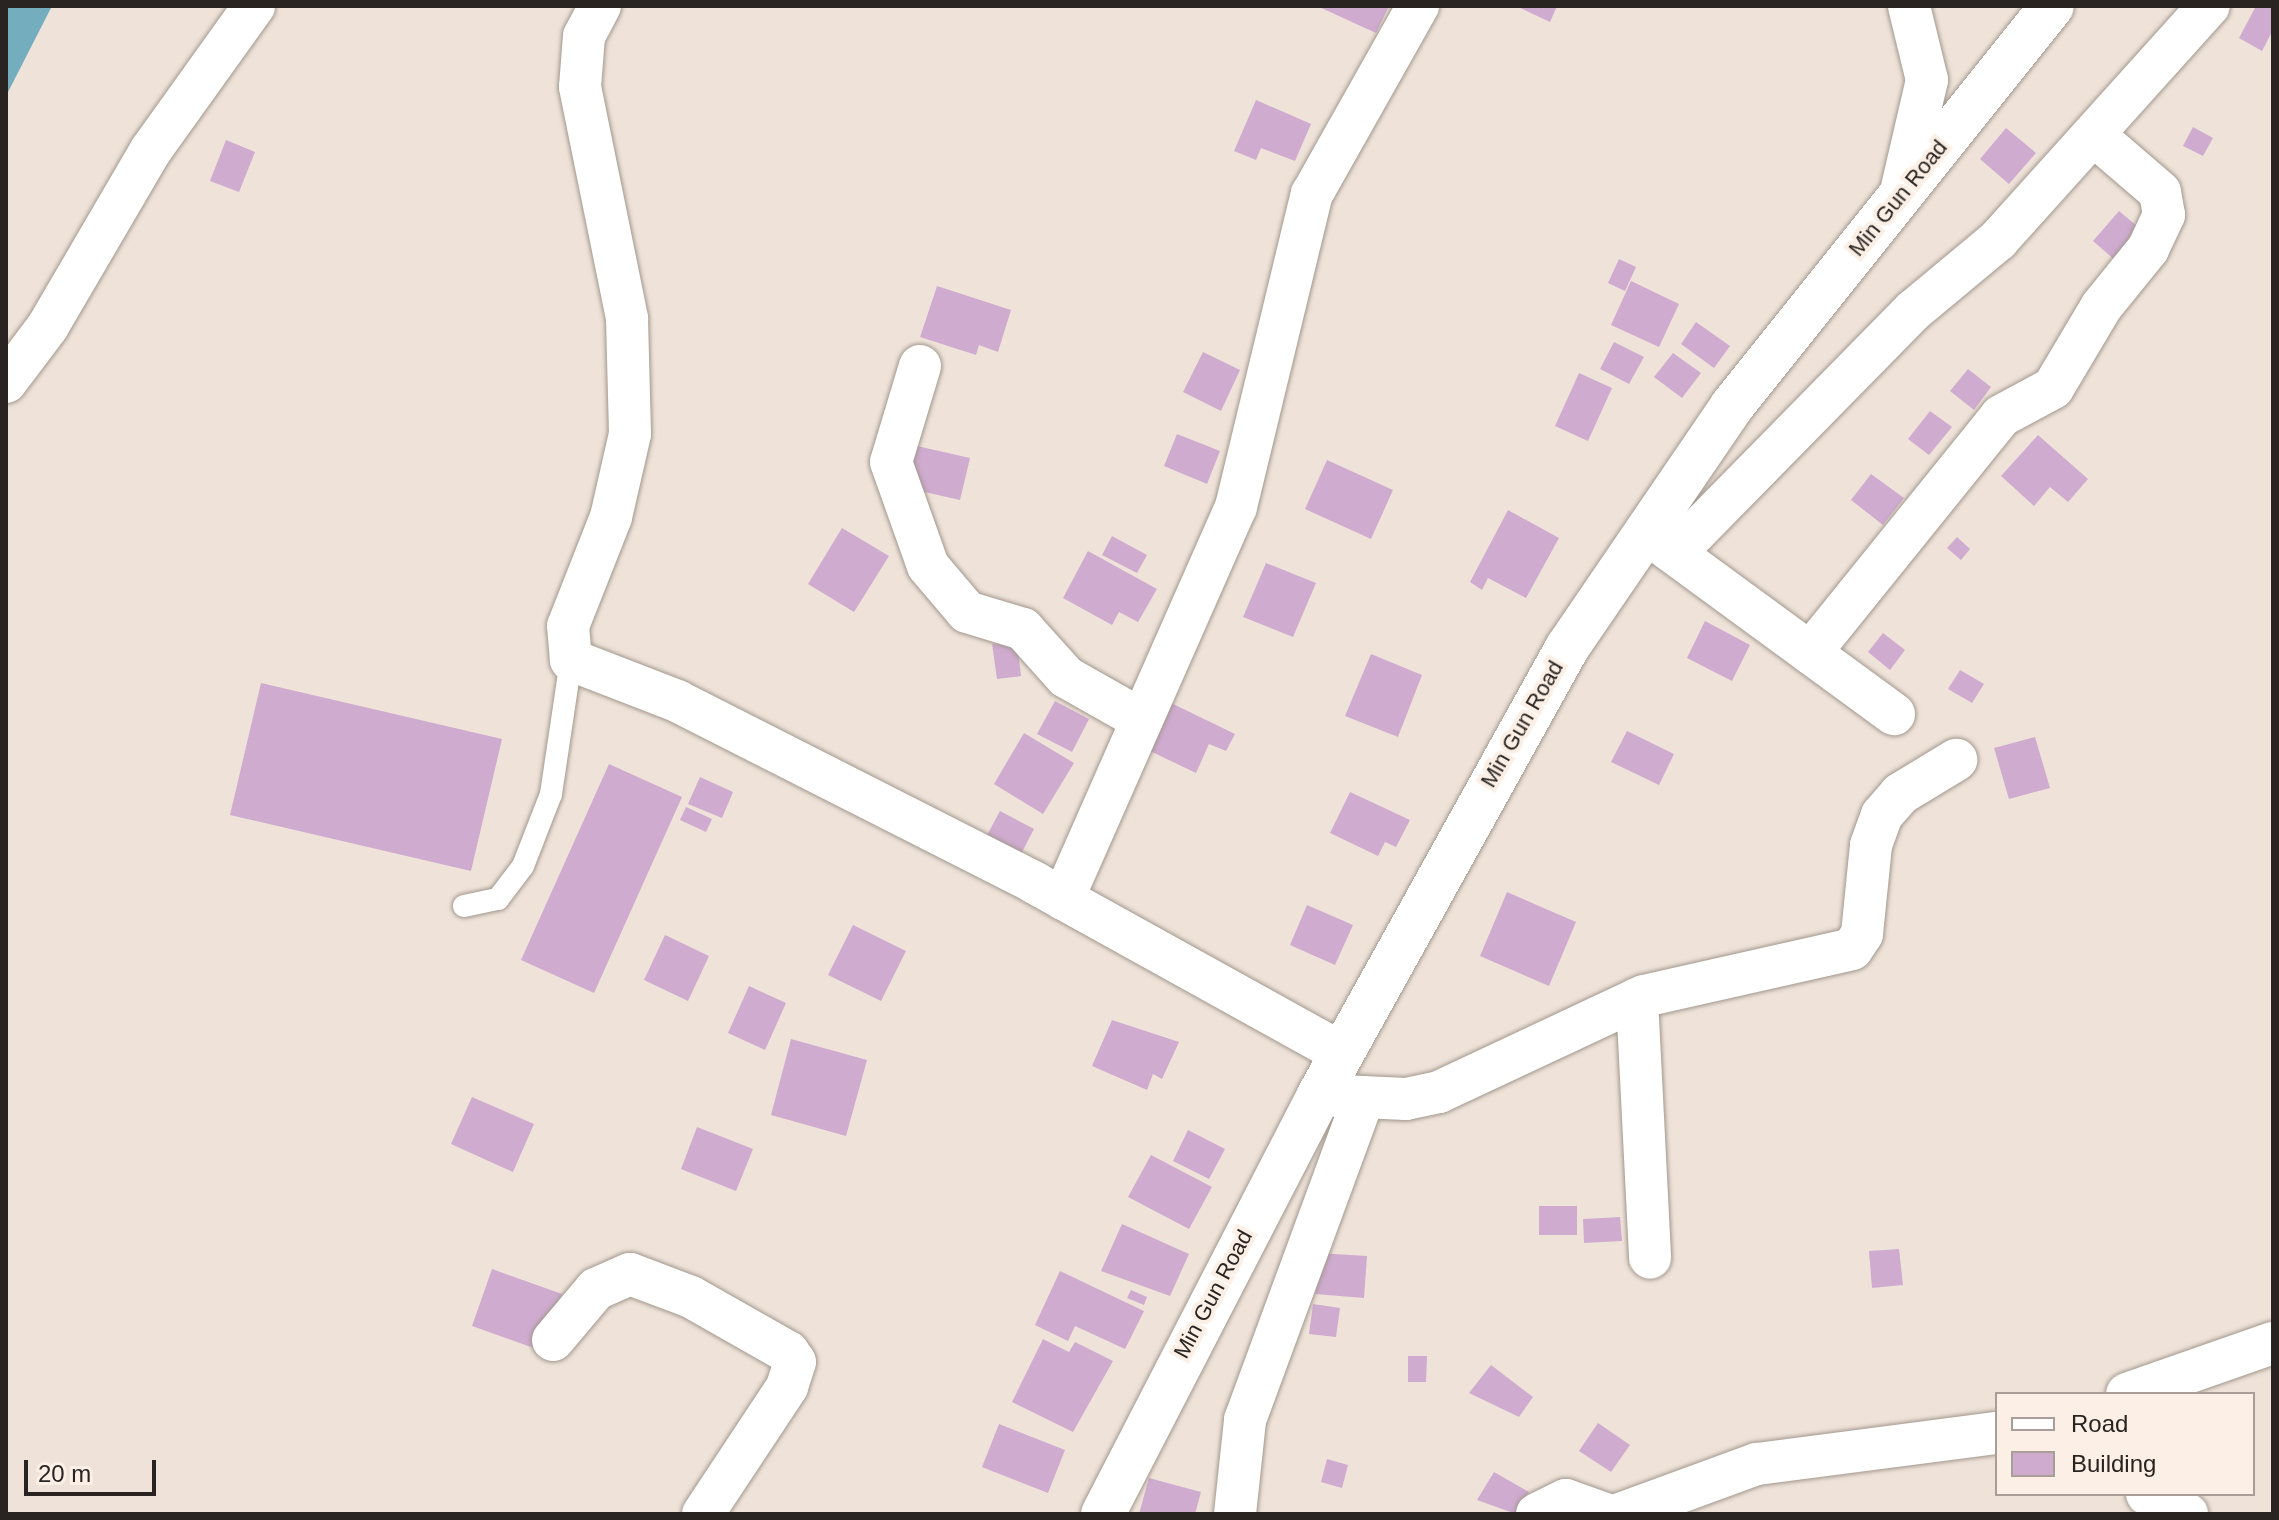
<!DOCTYPE html>
<style>
body{margin:0}
#map{position:relative;width:2279px;height:1520px;overflow:hidden;background:#efe3d9;font-family:Helvetica,sans-serif}
div>[style]{position:absolute}
.water>*{inset:0;background:#73adbe}
.building>*{inset:0;background:#cfabd0}
.roads{filter:drop-shadow(0 0 2px #a2978d) drop-shadow(0 0 2px #a2978d)}
.service>*{height:22px;margin:-11px;padding:0 11px;transform-origin:11px;border-radius:11px;background:#fff}
.minor>*{height:42px;margin:-21px;padding:0 21px;transform-origin:21px;border-radius:21px;background:#fff}
.tertiary>*{height:44px;margin:-22px;padding:0 22px;transform-origin:22px;border-radius:22px;background:#fff}
span{translate:-50% -50%;white-space:nowrap;text-align:center;line-height:1.15;-webkit-text-stroke:8px #fcf0e6;paint-order:stroke}
.street-label{font-size:22px;color:#292421}
.frame{position:absolute;inset:0;border:8px solid #292421;pointer-events:none}
.legend{position:absolute;left:1995px;top:1392px;width:260px;height:104px;box-sizing:border-box;background:#fcf0e6;border:2px solid #a89e97;margin:0;padding:10px 14px;list-style:none;font-size:24px;color:#292421}
.legend li{display:flex;align-items:center;gap:16px;height:40px}
.legend b{width:40px;border:2px solid #a89e97}
.scale{position:absolute;left:24px;top:1460px;width:132px;height:36px;box-sizing:border-box;border:4px solid #292421;border-top:0;padding-left:10px;font-size:24px;line-height:28px;white-space:nowrap;color:#292421;-webkit-text-stroke:6px #fcf0e6;paint-order:stroke}
</style>
<div id="map">
<div class="water">
<i style="clip-path:polygon(6px 6px,52px 6px,6px 96px)"></i>
</div>
<div class="building">
<i style="clip-path:polygon(1317px 6px,1389px 6px,1376px 33px)"></i>
<i style="clip-path:polygon(1516px 6px,1557px 6px,1550px 22px)"></i>
<i style="clip-path:polygon(2256px 6px,2273px 6px,2273px 30px,2262px 51px,2239px 38px)"></i>
<i style="clip-path:polygon(1256px 100px,1311px 124px,1295px 161px,1261px 148px,1256px 160px,1234px 151px)"></i>
<i style="clip-path:polygon(2193px 127px,2213px 138px,2203px 156px,2183px 146px)"></i>
<i style="clip-path:polygon(2006px 128px,2036px 153px,2009px 184px,1980px 159px)"></i>
<i style="clip-path:polygon(226px 140px,255px 152px,239px 192px,210px 181px)"></i>
<i style="clip-path:polygon(2119px 211px,2143px 231px,2116px 261px,2093px 241px)"></i>
<i style="clip-path:polygon(1619px 259px,1636px 267px,1625px 291px,1608px 283px)"></i>
<i style="clip-path:polygon(1631px 281px,1679px 304px,1659px 347px,1611px 325px)"></i>
<i style="clip-path:polygon(937px 286px,1011px 310px,998px 352px,979px 345px,976px 355px,920px 337px)"></i>
<i style="clip-path:polygon(1696px 322px,1730px 346px,1714px 368px,1681px 344px)"></i>
<i style="clip-path:polygon(1614px 342px,1644px 357px,1629px 384px,1600px 369px)"></i>
<i style="clip-path:polygon(1203px 352px,1240px 370px,1221px 411px,1183px 392px)"></i>
<i style="clip-path:polygon(1673px 353px,1701px 373px,1682px 398px,1654px 377px)"></i>
<i style="clip-path:polygon(1968px 369px,1991px 387px,1974px 410px,1950px 391px)"></i>
<i style="clip-path:polygon(1579px 373px,1612px 388px,1588px 441px,1555px 426px)"></i>
<i style="clip-path:polygon(1930px 411px,1952px 427px,1929px 455px,1908px 439px)"></i>
<i style="clip-path:polygon(1177px 434px,1220px 451px,1207px 484px,1164px 466px)"></i>
<i style="clip-path:polygon(2038px 435px,2088px 479px,2068px 502px,2050px 487px,2034px 506px,2001px 476px)"></i>
<i style="clip-path:polygon(917px 446px,970px 458px,960px 500px,907px 488px)"></i>
<i style="clip-path:polygon(1327px 460px,1393px 490px,1371px 539px,1305px 509px)"></i>
<i style="clip-path:polygon(1871px 474px,1904px 498px,1883px 525px,1851px 500px)"></i>
<i style="clip-path:polygon(1508px 510px,1559px 538px,1526px 598px,1488px 578px,1482px 590px,1470px 582px)"></i>
<i style="clip-path:polygon(842px 528px,889px 556px,854px 612px,808px 584px)"></i>
<i style="clip-path:polygon(1112px 536px,1147px 555px,1137px 573px,1102px 555px)"></i>
<i style="clip-path:polygon(1957px 537px,1970px 549px,1961px 560px,1947px 548px)"></i>
<i style="clip-path:polygon(1088px 551px,1157px 589px,1138px 622px,1119px 612px,1112px 625px,1063px 598px)"></i>
<i style="clip-path:polygon(1266px 563px,1316px 583px,1293px 637px,1243px 617px)"></i>
<i style="clip-path:polygon(1705px 621px,1750px 645px,1732px 681px,1687px 658px)"></i>
<i style="clip-path:polygon(1883px 633px,1905px 650px,1890px 670px,1868px 652px)"></i>
<i style="clip-path:polygon(1017px 641px,1021px 676px,997px 679px,992px 644px)"></i>
<i style="clip-path:polygon(1371px 654px,1422px 675px,1398px 737px,1345px 716px)"></i>
<i style="clip-path:polygon(1960px 670px,1984px 684px,1972px 703px,1948px 689px)"></i>
<i style="clip-path:polygon(261px 683px,502px 739px,471px 871px,230px 815px)"></i>
<i style="clip-path:polygon(1055px 701px,1089px 719px,1072px 752px,1037px 734px)"></i>
<i style="clip-path:polygon(1171px 703px,1235px 734px,1226px 751px,1209px 744px,1196px 773px,1148px 750px)"></i>
<i style="clip-path:polygon(1627px 731px,1674px 754px,1659px 785px,1611px 762px)"></i>
<i style="clip-path:polygon(1024px 733px,1074px 763px,1043px 814px,994px 784px)"></i>
<i style="clip-path:polygon(2035px 737px,2050px 788px,2009px 799px,1994px 748px)"></i>
<i style="clip-path:polygon(609px 764px,682px 797px,594px 993px,521px 960px)"></i>
<i style="clip-path:polygon(700px 777px,733px 792px,722px 818px,688px 804px)"></i>
<i style="clip-path:polygon(1350px 792px,1410px 820px,1396px 847px,1385px 842px,1378px 856px,1330px 833px)"></i>
<i style="clip-path:polygon(686px 807px,712px 819px,706px 832px,680px 820px)"></i>
<i style="clip-path:polygon(1000px 811px,1034px 829px,1020px 856px,986px 837px)"></i>
<i style="clip-path:polygon(1507px 892px,1576px 922px,1549px 986px,1480px 956px)"></i>
<i style="clip-path:polygon(1307px 905px,1353px 925px,1335px 965px,1290px 945px)"></i>
<i style="clip-path:polygon(853px 925px,906px 951px,881px 1001px,828px 975px)"></i>
<i style="clip-path:polygon(665px 935px,709px 956px,688px 1001px,644px 980px)"></i>
<i style="clip-path:polygon(749px 986px,786px 1003px,765px 1050px,728px 1033px)"></i>
<i style="clip-path:polygon(1112px 1020px,1179px 1042px,1162px 1079px,1153px 1074px,1147px 1090px,1092px 1066px)"></i>
<i style="clip-path:polygon(791px 1039px,867px 1060px,846px 1136px,771px 1115px)"></i>
<i style="clip-path:polygon(472px 1097px,534px 1124px,513px 1172px,451px 1144px)"></i>
<i style="clip-path:polygon(697px 1127px,753px 1149px,736px 1191px,681px 1169px)"></i>
<i style="clip-path:polygon(1188px 1130px,1225px 1149px,1209px 1179px,1173px 1161px)"></i>
<i style="clip-path:polygon(1151px 1155px,1212px 1187px,1189px 1229px,1128px 1197px)"></i>
<i style="clip-path:polygon(1539px 1206px,1577px 1206px,1577px 1235px,1539px 1235px)"></i>
<i style="clip-path:polygon(1620px 1217px,1622px 1241px,1584px 1243px,1583px 1219px)"></i>
<i style="clip-path:polygon(1122px 1224px,1189px 1254px,1170px 1296px,1101px 1271px)"></i>
<i style="clip-path:polygon(1899px 1249px,1903px 1285px,1872px 1288px,1869px 1251px)"></i>
<i style="clip-path:polygon(1318px 1253px,1367px 1256px,1364px 1298px,1315px 1294px)"></i>
<i style="clip-path:polygon(492px 1269px,562px 1294px,542px 1351px,472px 1326px)"></i>
<i style="clip-path:polygon(1060px 1271px,1144px 1311px,1125px 1349px,1075px 1326px,1068px 1341px,1035px 1325px)"></i>
<i style="clip-path:polygon(1131px 1290px,1147px 1297px,1144px 1305px,1127px 1298px)"></i>
<i style="clip-path:polygon(1313px 1304px,1340px 1308px,1336px 1337px,1309px 1334px)"></i>
<i style="clip-path:polygon(1043px 1339px,1069px 1352px,1075px 1342px,1113px 1361px,1073px 1432px,1012px 1402px)"></i>
<i style="clip-path:polygon(1408px 1356px,1427px 1356px,1426px 1382px,1408px 1382px)"></i>
<i style="clip-path:polygon(1491px 1365px,1533px 1397px,1519px 1417px,1469px 1393px)"></i>
<i style="clip-path:polygon(1598px 1423px,1630px 1445px,1611px 1472px,1579px 1451px)"></i>
<i style="clip-path:polygon(999px 1424px,1065px 1450px,1048px 1493px,982px 1467px)"></i>
<i style="clip-path:polygon(1327px 1459px,1348px 1465px,1342px 1488px,1321px 1482px)"></i>
<i style="clip-path:polygon(1494px 1472px,1529px 1492px,1516px 1514px,1477px 1500px)"></i>
<i style="clip-path:polygon(1149px 1478px,1201px 1492px,1195px 1514px,1139px 1514px)"></i>
</div>
<div class="roads">
<div class="service">
<i style="left:464px;top:906px;width:35px;rotate:-12deg"></i>
<i style="left:498px;top:899px;width:41px;rotate:-52.9deg"></i>
<i style="left:523px;top:866px;width:77px;rotate:-68.7deg"></i>
<i style="left:551px;top:794px;width:135px;rotate:-81.5deg"></i>
</div>
<div class="minor">
<i style="left:600px;top:6px;width:34px;rotate:118deg"></i>
<i style="left:584px;top:36px;width:51px;rotate:94.5deg"></i>
<i style="left:580px;top:87px;width:237px;rotate:78.5deg"></i>
<i style="left:627px;top:319px;width:115px;rotate:88.5deg"></i>
<i style="left:630px;top:434px;width:85px;rotate:102.9deg"></i>
<i style="left:611px;top:517px;width:117px;rotate:111.5deg"></i>
<i style="left:568px;top:626px;width:34px;rotate:85deg"></i>
<i style="left:571px;top:660px;width:114px;rotate:21.1deg"></i>
<i style="left:677px;top:701px;width:402px;rotate:26.9deg"></i>
<i style="left:1035px;top:883px;width:351px;rotate:29deg"></i>
<i style="left:1900px;top:196px;width:119px;rotate:-76.9deg"></i>
<i style="left:1927px;top:80px;width:76px;rotate:-103.7deg"></i>
<i style="left:920px;top:366px;width:100px;rotate:106.8deg"></i>
<i style="left:891px;top:462px;width:110px;rotate:70.4deg"></i>
<i style="left:928px;top:566px;width:60px;rotate:49.7deg"></i>
<i style="left:967px;top:612px;width:59px;rotate:16.9deg"></i>
<i style="left:1023px;top:629px;width:64px;rotate:48.1deg"></i>
<i style="left:1066px;top:677px;width:87px;rotate:29.5deg"></i>
<i style="left:6px;top:382px;width:70px;rotate:-53.1deg"></i>
<i style="left:48px;top:326px;width:204px;rotate:-59.7deg"></i>
<i style="left:151px;top:150px;width:177px;rotate:-54.4deg"></i>
<i style="left:1652px;top:537px;width:300px;rotate:36.2deg"></i>
<i style="left:1675px;top:553px;width:341px;rotate:-45.5deg"></i>
<i style="left:1914px;top:310px;width:109px;rotate:-39.8deg"></i>
<i style="left:1998px;top:240px;width:315px;rotate:-48deg"></i>
<i style="left:1810px;top:653px;width:304px;rotate:-51.1deg"></i>
<i style="left:2001px;top:416px;width:59px;rotate:-28.3deg"></i>
<i style="left:2053px;top:388px;width:94px;rotate:-59.3deg"></i>
<i style="left:2101px;top:307px;width:75px;rotate:-51deg"></i>
<i style="left:2148px;top:249px;width:38px;rotate:-65deg"></i>
<i style="left:2164px;top:215px;width:23px;rotate:-100deg"></i>
<i style="left:2160px;top:192px;width:84px;rotate:-139.3deg"></i>
<i style="left:1063px;top:899px;width:428px;rotate:-66.2deg"></i>
<i style="left:1236px;top:507px;width:322px;rotate:-76.4deg"></i>
<i style="left:1312px;top:194px;width:216px;rotate:-60.6deg"></i>
<i style="left:1637px;top:999px;width:259px;rotate:87.1deg"></i>
<i style="left:1319px;top:1095px;width:87px;rotate:2.6deg"></i>
<i style="left:1406px;top:1099px;width:34px;rotate:-12deg"></i>
<i style="left:1439px;top:1092px;width:226px;rotate:-25.1deg"></i>
<i style="left:1644px;top:996px;width:213px;rotate:-12.7deg"></i>
<i style="left:1852px;top:949px;width:18px;rotate:-56deg"></i>
<i style="left:1862px;top:934px;width:89px;rotate:-84.2deg"></i>
<i style="left:1871px;top:845px;width:32px;rotate:-70deg"></i>
<i style="left:1882px;top:815px;width:28px;rotate:-49deg"></i>
<i style="left:1900px;top:794px;width:66px;rotate:-31.3deg"></i>
<i style="left:553px;top:1340px;width:67px;rotate:-49.9deg"></i>
<i style="left:596px;top:1289px;width:37px;rotate:-24deg"></i>
<i style="left:630px;top:1274px;width:65px;rotate:20.7deg"></i>
<i style="left:691px;top:1297px;width:112px;rotate:29.6deg"></i>
<i style="left:788px;top:1352px;width:12px;rotate:55deg"></i>
<i style="left:795px;top:1362px;width:26px;rotate:108deg"></i>
<i style="left:787px;top:1387px;width:152px;rotate:123.5deg"></i>
<i style="left:2127px;top:1394px;width:155px;rotate:-19.3deg"></i>
<i style="left:2147px;top:1494px;width:45px;rotate:26.6deg"></i>
<i style="left:1235px;top:1514px;width:95px;rotate:-83.9deg"></i>
<i style="left:1245px;top:1420px;width:344px;rotate:-69.8deg"></i>
<i style="left:1537px;top:1514px;width:32px;rotate:-26deg"></i>
<i style="left:1566px;top:1500px;width:41px;rotate:19.7deg"></i>
<i style="left:1620px;top:1514px;width:146px;rotate:-20.1deg"></i>
<i style="left:1757px;top:1464px;width:242px;rotate:-7.4deg"></i>
</div>
<div class="tertiary">
<i style="left:1103px;top:1514px;width:471px;rotate:-62.7deg"></i>
<i style="left:1319px;top:1095px;width:511px;rotate:-60.98deg"></i>
<i style="left:1567px;top:648px;width:293px;rotate:-55.7deg"></i>
<i style="left:1732px;top:406px;width:512px;rotate:-51.34deg"></i>
</div>
</div>
<div class="street-label">
<span style="left:1898px;top:198px;rotate:-51deg">Min Gun Road</span>
<span style="left:1522px;top:724px;rotate:-60deg">Min Gun Road</span>
<span style="left:1213px;top:1294px;rotate:-62deg">Min Gun Road</span>
</div>
<div class="frame"></div>
<ul class="legend">
<li><b style="height:10px;background:#fff"></b>Road</li>
<li><b style="height:22px;background:#cfabd0"></b>Building</li>
</ul>
<div class="scale">20 m</div>
</div>
